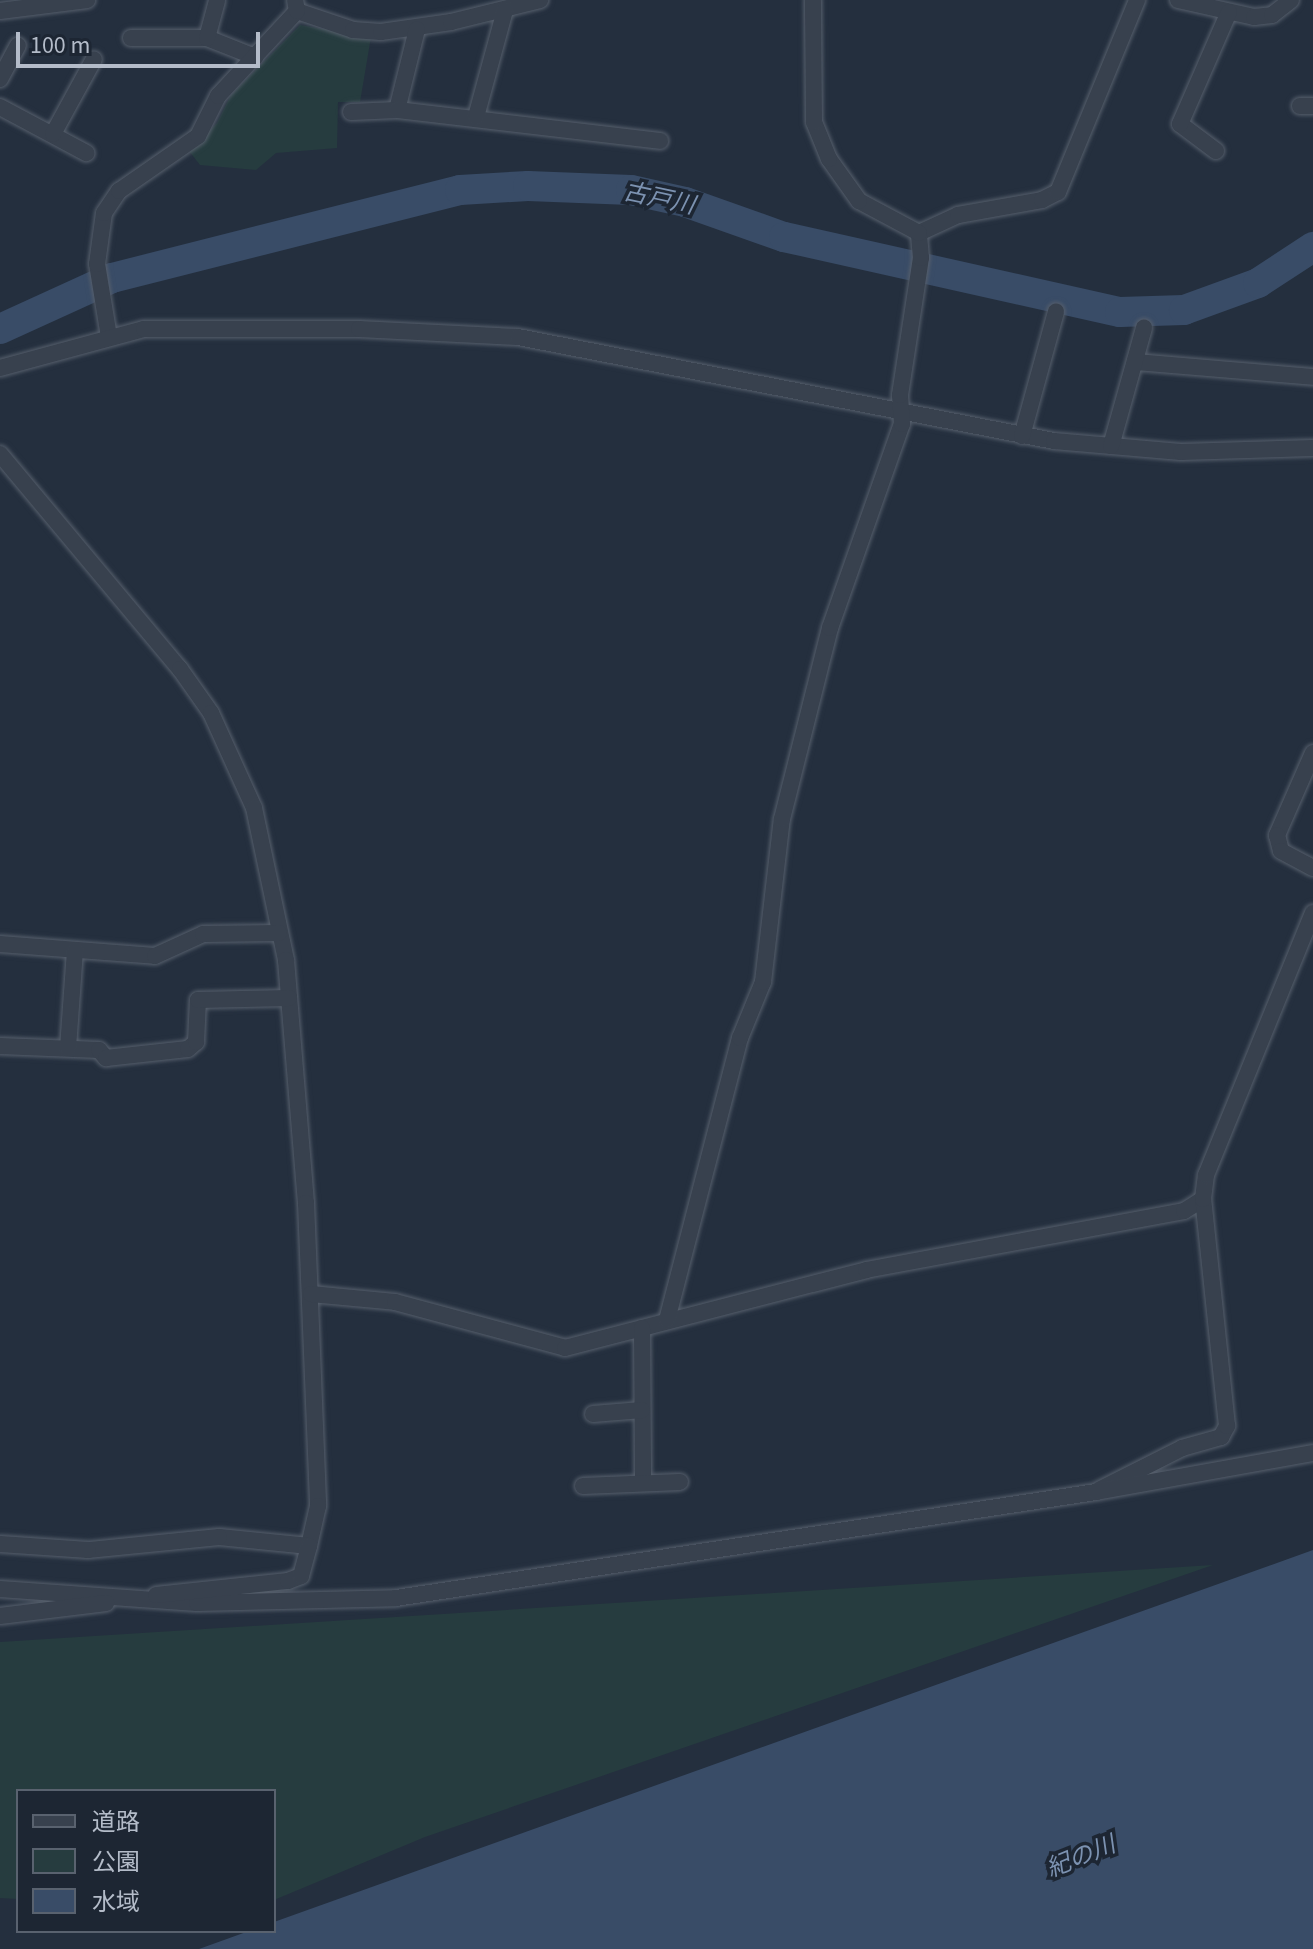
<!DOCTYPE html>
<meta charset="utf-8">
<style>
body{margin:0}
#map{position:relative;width:1313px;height:1949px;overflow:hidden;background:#242f3e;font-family:"Source Sans 3","Noto Sans JP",sans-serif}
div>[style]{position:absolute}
.green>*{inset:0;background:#263c3f}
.water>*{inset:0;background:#394c67}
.river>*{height:30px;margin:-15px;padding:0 15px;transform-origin:15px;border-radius:15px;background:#394c67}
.roads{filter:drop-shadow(0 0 2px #565f6c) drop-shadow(0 0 2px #565f6c)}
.minor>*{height:16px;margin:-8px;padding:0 8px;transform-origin:8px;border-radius:8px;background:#38414e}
span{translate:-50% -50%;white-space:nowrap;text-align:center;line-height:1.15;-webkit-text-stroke:7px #1d2633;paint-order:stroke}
.water-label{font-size:24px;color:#7c92b1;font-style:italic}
.legend{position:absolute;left:16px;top:1789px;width:260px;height:144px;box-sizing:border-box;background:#1d2633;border:2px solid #59626f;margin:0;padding:10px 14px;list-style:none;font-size:24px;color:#b4bcc9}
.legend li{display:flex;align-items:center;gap:16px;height:40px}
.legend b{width:40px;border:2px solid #59626f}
.scale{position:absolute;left:16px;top:32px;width:244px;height:36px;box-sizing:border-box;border:4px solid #b4bcc9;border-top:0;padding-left:10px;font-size:24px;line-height:28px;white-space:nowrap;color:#b4bcc9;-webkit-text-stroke:6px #1d2633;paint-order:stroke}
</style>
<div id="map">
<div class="green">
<i style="clip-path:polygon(300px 25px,371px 37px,360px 102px,338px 102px,337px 148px,276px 153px,256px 170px,200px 165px,189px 151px,217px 123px,231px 95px)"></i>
<i style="clip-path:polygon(1213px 1565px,425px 1837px,274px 1900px,274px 1791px,18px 1791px,18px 1899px,0 1898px,0 1642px)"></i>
</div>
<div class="water">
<i style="clip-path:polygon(1313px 1550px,1313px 1949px,199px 1949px,249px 1931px,274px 1931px,274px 1922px)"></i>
</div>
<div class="river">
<i style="left:0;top:329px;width:123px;rotate:-24.5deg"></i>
<i style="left:112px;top:278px;width:359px;rotate:-14.2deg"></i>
<i style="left:460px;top:190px;width:68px;rotate:-3.4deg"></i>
<i style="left:528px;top:186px;width:103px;rotate:2.2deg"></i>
<i style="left:631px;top:190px;width:55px;rotate:12.5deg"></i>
<i style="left:685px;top:202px;width:105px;rotate:19.5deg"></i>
<i style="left:784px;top:237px;width:344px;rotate:12.6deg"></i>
<i style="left:1120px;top:312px;width:64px;rotate:-1.8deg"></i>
<i style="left:1184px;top:310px;width:79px;rotate:-20deg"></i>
<i style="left:1258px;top:283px;width:66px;rotate:-33.2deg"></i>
</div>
<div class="roads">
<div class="minor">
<i style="left:1178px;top:0;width:78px;rotate:12.6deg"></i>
<i style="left:1254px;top:17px;width:18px;rotate:-6deg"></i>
<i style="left:1272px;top:15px;width:24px;rotate:-38deg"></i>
<i style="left:0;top:11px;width:88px;rotate:-7.2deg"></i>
<i style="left:297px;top:11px;width:59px;rotate:18.7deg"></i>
<i style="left:353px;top:30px;width:28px;rotate:4deg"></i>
<i style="left:381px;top:32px;width:71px;rotate:-8.1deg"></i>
<i style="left:451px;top:22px;width:92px;rotate:-13.9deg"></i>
<i style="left:131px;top:38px;width:76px"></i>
<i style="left:207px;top:38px;width:52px;rotate:21.6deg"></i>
<i style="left:207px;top:38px;width:39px;rotate:-75deg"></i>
<i style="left:0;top:79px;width:38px;rotate:-62deg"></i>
<i style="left:1300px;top:106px;width:13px"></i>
<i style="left:0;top:107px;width:98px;rotate:28.1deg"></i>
<i style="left:397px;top:110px;width:83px;rotate:-76.1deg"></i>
<i style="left:351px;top:112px;width:46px;rotate:-2.5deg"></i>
<i style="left:397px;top:110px;width:265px;rotate:6.7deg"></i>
<i style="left:476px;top:117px;width:111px;rotate:-74.8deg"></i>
<i style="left:53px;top:134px;width:85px;rotate:-61.3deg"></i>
<i style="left:1216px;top:151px;width:45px;rotate:-143.1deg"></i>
<i style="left:1180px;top:124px;width:122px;rotate:-66.4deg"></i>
<i style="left:919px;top:233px;width:43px;rotate:-24.8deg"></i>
<i style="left:958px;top:215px;width:85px;rotate:-10.1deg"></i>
<i style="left:1042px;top:200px;width:18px;rotate:-27deg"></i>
<i style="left:1058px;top:192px;width:208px;rotate:-67.6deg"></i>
<i style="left:109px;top:337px;width:74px;rotate:-99.3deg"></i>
<i style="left:97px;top:264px;width:51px;rotate:-82.2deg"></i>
<i style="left:104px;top:213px;width:27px;rotate:-56deg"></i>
<i style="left:119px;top:191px;width:96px;rotate:-34.8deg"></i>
<i style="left:198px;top:136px;width:45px;rotate:-63.4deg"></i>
<i style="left:218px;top:96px;width:116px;rotate:-47.1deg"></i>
<i style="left:297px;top:11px;width:11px;rotate:-100deg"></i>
<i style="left:1135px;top:362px;width:179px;rotate:4.8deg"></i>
<i style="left:0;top:368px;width:149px;rotate:-15.2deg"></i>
<i style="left:144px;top:329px;width:215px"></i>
<i style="left:359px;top:329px;width:159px;rotate:2.9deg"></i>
<i style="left:518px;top:337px;width:546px;rotate:10.98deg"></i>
<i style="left:1054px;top:441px;width:127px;rotate:5deg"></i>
<i style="left:1181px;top:452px;width:132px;rotate:-1.7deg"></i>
<i style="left:1022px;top:436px;width:129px;rotate:-74.7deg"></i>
<i style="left:1111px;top:446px;width:123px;rotate:-74.4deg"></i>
<i style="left:0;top:454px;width:280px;rotate:50.1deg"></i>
<i style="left:180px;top:669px;width:54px;rotate:54.8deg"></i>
<i style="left:211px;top:713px;width:104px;rotate:65.6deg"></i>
<i style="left:254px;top:808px;width:155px;rotate:78.1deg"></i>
<i style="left:286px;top:960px;width:244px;rotate:85.3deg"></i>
<i style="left:306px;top:1203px;width:303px;rotate:87.7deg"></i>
<i style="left:318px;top:1506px;width:41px;rotate:102.7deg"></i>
<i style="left:309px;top:1546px;width:90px;rotate:-174.3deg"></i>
<i style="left:219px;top:1537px;width:132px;rotate:174.3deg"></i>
<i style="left:88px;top:1550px;width:88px;rotate:-176.1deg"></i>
<i style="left:1313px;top:753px;width:90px;rotate:113.7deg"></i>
<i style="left:1277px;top:835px;width:16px;rotate:76deg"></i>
<i style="left:1281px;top:851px;width:36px;rotate:28deg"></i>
<i style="left:0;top:944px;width:155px;rotate:4.4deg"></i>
<i style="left:155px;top:956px;width:53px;rotate:-24.6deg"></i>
<i style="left:203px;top:934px;width:76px;rotate:-0.8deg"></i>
<i style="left:0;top:1046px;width:99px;rotate:2.3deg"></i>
<i style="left:99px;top:1050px;width:11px;rotate:49deg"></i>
<i style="left:106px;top:1058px;width:82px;rotate:-6.3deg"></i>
<i style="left:188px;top:1049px;width:11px;rotate:-41deg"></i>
<i style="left:196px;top:1042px;width:42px;rotate:-87.3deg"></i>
<i style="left:198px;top:1000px;width:91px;rotate:-1.3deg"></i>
<i style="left:68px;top:1048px;width:98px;rotate:-85.9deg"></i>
<i style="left:311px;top:1294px;width:84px;rotate:5.4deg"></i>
<i style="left:395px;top:1302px;width:176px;rotate:15.1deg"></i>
<i style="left:565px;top:1348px;width:311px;rotate:-14.5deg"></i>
<i style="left:866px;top:1270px;width:323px;rotate:-10.5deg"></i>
<i style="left:1184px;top:1211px;width:22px;rotate:-32deg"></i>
<i style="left:667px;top:1320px;width:291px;rotate:-75.5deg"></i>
<i style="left:740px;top:1038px;width:61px;rotate:-67.7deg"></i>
<i style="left:763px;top:982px;width:164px;rotate:-83.4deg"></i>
<i style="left:782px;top:819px;width:197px;rotate:-75.9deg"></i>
<i style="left:830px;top:628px;width:216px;rotate:-70.6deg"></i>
<i style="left:902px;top:424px;width:29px;rotate:-94deg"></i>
<i style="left:900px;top:395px;width:139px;rotate:-81.3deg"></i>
<i style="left:921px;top:258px;width:25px;rotate:-95deg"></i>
<i style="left:919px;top:233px;width:68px;rotate:-151.9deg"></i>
<i style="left:859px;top:201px;width:52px;rotate:-125.5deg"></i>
<i style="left:829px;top:159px;width:40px;rotate:-112deg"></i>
<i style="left:814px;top:122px;width:122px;rotate:-90.5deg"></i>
<i style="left:642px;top:1328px;width:155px;rotate:89.6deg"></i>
<i style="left:593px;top:1414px;width:49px;rotate:-4.7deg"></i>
<i style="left:583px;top:1486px;width:97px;rotate:-2.4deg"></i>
<i style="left:1099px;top:1490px;width:93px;rotate:-26.8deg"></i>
<i style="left:1182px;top:1448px;width:41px;rotate:-15.8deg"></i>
<i style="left:1221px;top:1437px;width:13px;rotate:-61deg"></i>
<i style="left:1227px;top:1426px;width:228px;rotate:-96deg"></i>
<i style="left:1203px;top:1199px;width:24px;rotate:-83deg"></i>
<i style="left:1206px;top:1175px;width:283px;rotate:-67.8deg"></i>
<i style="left:0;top:1589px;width:197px;rotate:4.1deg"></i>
<i style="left:197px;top:1603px;width:199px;rotate:-1.4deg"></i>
<i style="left:396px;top:1598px;width:708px;rotate:-8.61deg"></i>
<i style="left:1096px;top:1492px;width:220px;rotate:-10.2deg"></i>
<i style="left:156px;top:1595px;width:133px;rotate:-6.1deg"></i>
<i style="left:288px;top:1581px;width:14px;rotate:-21deg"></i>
<i style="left:301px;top:1576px;width:31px;rotate:-75deg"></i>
<i style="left:0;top:1616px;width:107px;rotate:-7deg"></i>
</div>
</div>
<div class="water-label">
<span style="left:659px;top:199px;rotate:12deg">古戸川</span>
<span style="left:1081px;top:1857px;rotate:-22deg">紀の川</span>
</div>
<ul class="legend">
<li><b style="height:10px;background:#38414e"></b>道路</li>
<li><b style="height:22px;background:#263c3f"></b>公園</li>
<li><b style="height:22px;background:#394c67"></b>水域</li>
</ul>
<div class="scale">100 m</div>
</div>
